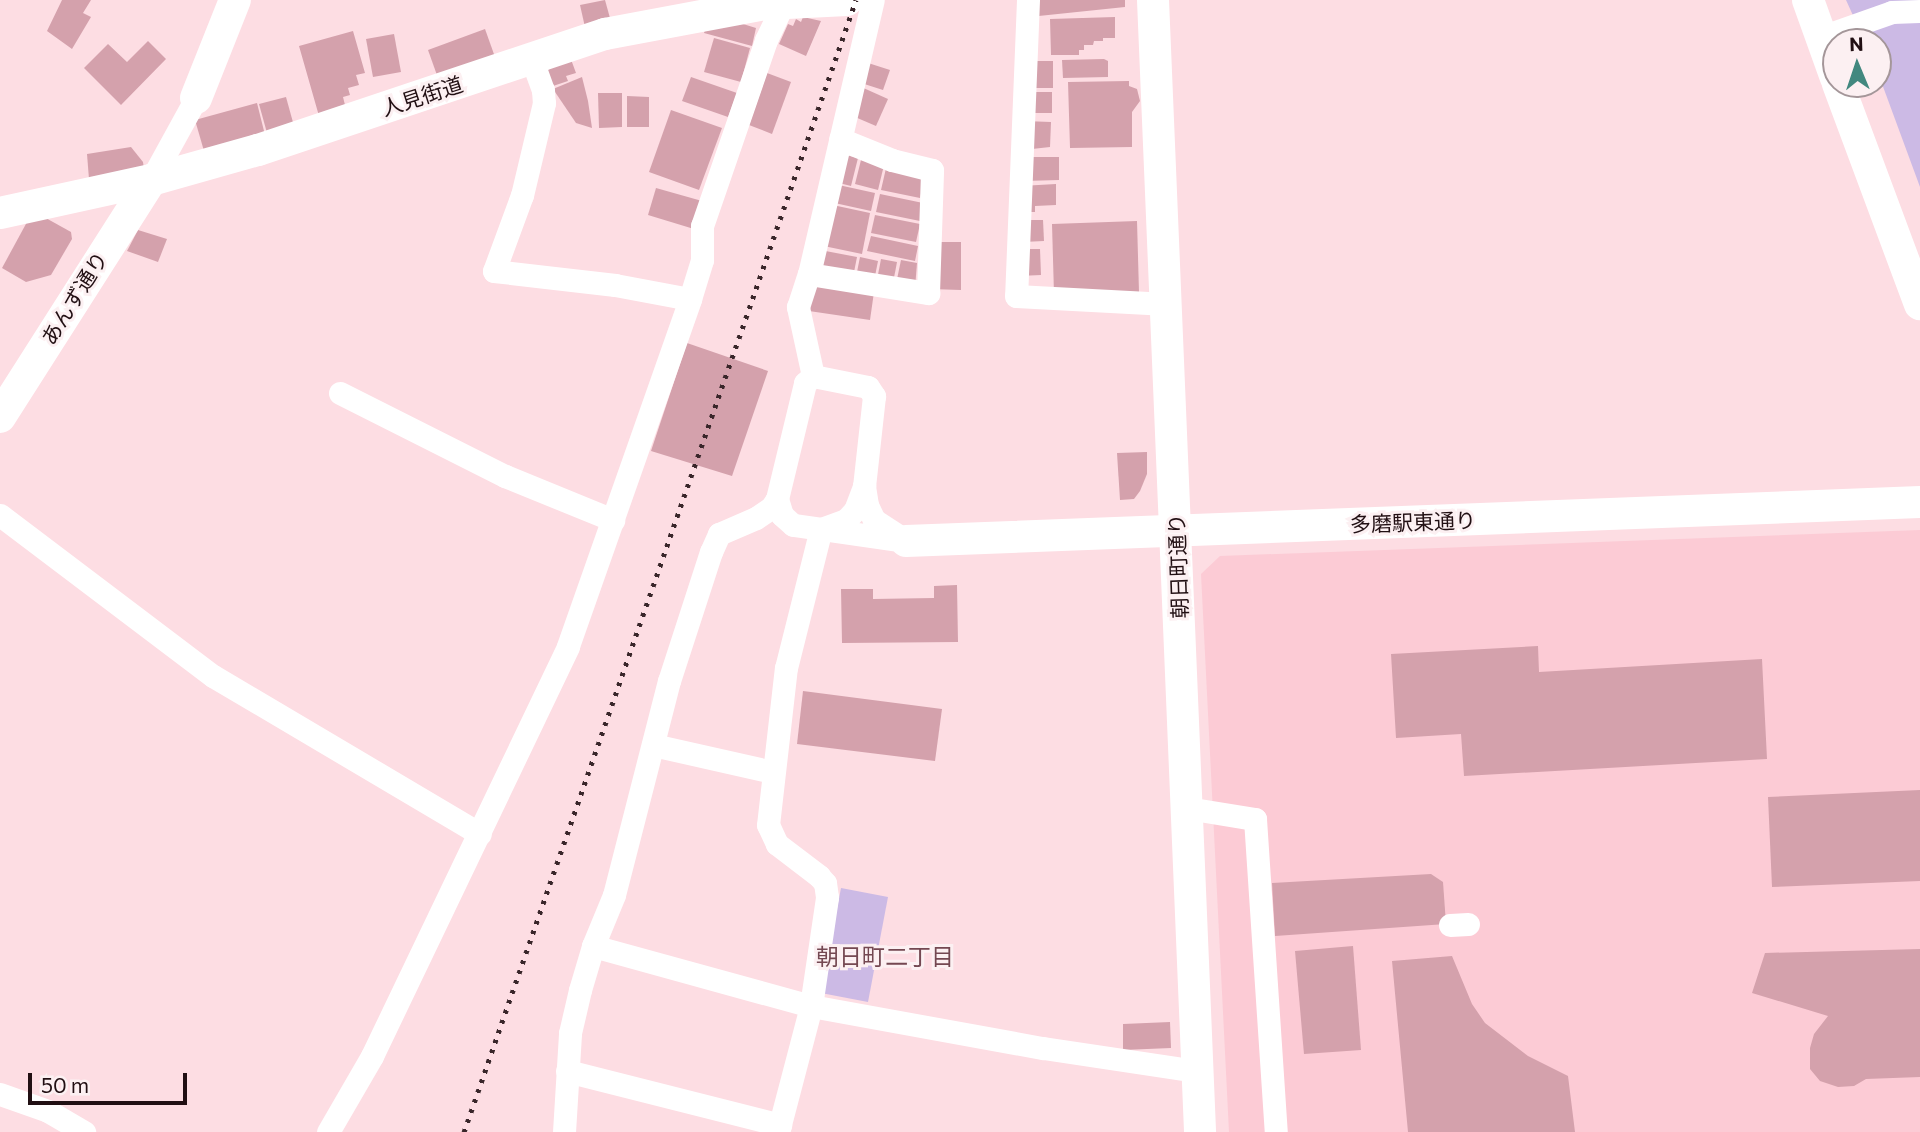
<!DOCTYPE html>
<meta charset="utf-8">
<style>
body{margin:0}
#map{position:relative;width:1920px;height:1132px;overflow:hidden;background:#fddde3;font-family:Commissioner,"Noto Sans JP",sans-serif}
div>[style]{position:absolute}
.built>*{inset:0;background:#fccbd5}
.green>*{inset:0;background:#ccbae5}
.building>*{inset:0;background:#d4a1ac}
.street>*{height:23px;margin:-11.5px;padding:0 11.5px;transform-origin:11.5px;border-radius:11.5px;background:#fff}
.secondary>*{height:32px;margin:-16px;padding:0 16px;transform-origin:16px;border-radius:16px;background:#fff}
.rail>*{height:5px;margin-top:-2.5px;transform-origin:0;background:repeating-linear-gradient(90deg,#39262a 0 3.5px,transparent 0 10.5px)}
span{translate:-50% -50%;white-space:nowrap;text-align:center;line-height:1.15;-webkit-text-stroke:6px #fcf0f2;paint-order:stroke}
.street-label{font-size:21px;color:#210f13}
.neighbourhood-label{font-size:23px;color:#744852}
.north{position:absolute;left:1822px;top:28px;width:70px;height:70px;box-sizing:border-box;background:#fcf0f2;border:2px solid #a49699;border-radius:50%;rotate:358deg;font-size:19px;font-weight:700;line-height:28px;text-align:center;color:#210f13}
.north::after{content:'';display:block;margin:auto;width:24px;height:32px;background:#42887f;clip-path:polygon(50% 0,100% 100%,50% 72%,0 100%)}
.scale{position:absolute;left:28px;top:1073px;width:159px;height:32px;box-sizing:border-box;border:4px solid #210f13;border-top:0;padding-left:9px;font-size:21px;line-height:24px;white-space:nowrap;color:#210f13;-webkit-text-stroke:5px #fcf0f2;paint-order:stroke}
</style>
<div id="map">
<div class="built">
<i style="clip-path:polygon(1920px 530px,1920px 1132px,1229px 1132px,1201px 574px,1220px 556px)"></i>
</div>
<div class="green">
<i style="clip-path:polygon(1846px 0,1920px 0,1920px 187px,1878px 73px,1878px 42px,1865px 42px)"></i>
<i style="clip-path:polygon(841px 888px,888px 897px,868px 1002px,821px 993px)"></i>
</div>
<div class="building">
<i style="clip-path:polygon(62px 0,91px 0,83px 13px,91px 17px,72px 49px,47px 31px)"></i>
<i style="clip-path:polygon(605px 0,613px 29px,587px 36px,580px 5px)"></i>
<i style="clip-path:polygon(1029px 0,1125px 0,1125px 7px,1029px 17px)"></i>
<i style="clip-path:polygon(803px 17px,821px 21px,806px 56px,779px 44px,788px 24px,793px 26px,796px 19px,801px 22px)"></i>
<i style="clip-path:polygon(1115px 17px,1115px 38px,1103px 38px,1103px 41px,1094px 41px,1093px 45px,1084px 45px,1084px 50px,1079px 50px,1079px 55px,1051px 55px,1050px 19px)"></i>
<i style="clip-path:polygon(730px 20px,756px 28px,752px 46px,704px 33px,707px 24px)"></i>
<i style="clip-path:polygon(485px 29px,495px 57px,438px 78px,428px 50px)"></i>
<i style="clip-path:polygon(353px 31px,365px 73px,356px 75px,359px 85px,348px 88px,350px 95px,343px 97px,346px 109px,319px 116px,299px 46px)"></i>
<i style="clip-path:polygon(394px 34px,401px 72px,373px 77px,366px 39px)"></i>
<i style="clip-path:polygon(714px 38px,750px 48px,741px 82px,704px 72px)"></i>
<i style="clip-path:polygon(148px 41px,166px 59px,121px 105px,84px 68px,108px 44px,127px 62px)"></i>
<i style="clip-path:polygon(569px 54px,576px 73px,566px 76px,568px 81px,550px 87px,544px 73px)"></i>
<i style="clip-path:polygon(1104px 59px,1108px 61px,1108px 77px,1063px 78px,1062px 60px)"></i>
<i style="clip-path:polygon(1028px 61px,1053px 61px,1053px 88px,1028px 88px)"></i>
<i style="clip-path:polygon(865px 62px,890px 70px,883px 90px,858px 82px)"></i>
<i style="clip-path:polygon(767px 73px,791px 82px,772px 134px,749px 125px)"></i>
<i style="clip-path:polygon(582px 77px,588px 101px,592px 128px,576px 123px,553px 89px)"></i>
<i style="clip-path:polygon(691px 77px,737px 93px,728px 117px,682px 101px)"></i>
<i style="clip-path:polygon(1129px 81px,1129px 86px,1137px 89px,1140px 101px,1132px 112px,1132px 147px,1070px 148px,1068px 82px)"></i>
<i style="clip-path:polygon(859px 86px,888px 99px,876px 126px,855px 117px)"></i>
<i style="clip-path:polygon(1027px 92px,1052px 92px,1052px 113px,1027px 113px)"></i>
<i style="clip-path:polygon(598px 93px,622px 93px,622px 127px,599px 128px)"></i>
<i style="clip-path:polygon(627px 96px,649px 97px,649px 127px,627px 127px)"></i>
<i style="clip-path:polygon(286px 97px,294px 126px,267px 133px,259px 104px)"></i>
<i style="clip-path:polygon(257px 103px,265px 135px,204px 151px,195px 120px)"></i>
<i style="clip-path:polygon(671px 110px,722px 128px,699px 190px,649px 172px)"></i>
<i style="clip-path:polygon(1024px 121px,1051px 122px,1050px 147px,1023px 150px)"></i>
<i style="clip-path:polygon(131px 147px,143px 162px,144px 169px,89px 179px,87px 154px)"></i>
<i style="clip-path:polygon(842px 154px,858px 158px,851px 186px,835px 182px)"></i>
<i style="clip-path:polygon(1023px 157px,1059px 157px,1059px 180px,1024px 181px)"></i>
<i style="clip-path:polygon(861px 160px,884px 165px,878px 190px,855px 184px)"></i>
<i style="clip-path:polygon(887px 164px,926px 172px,920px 198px,881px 190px)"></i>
<i style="clip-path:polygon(834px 184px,875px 193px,871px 211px,830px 202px)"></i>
<i style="clip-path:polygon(1056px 184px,1056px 205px,1035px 206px,1035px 212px,1023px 212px,1021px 186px)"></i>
<i style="clip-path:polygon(656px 188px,702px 201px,694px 229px,648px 215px)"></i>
<i style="clip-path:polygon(880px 194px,923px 203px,920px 221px,876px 212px)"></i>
<i style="clip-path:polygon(828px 204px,870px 213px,862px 254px,819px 245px)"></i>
<i style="clip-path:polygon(875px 215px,920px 224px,916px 242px,871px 233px)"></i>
<i style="clip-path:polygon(44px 217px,71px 232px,72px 239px,51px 275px,26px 282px,2px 268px,27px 222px)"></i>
<i style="clip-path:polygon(1023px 220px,1043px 220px,1044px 241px,1023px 242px)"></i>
<i style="clip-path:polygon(1137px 221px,1139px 292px,1054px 294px,1052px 224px)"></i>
<i style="clip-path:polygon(138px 230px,167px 239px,158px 262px,127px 251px)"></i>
<i style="clip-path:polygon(871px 236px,918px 246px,915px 261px,867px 251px)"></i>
<i style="clip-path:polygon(931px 242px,961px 242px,961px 290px,930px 289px)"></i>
<i style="clip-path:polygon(815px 249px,857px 257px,853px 277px,811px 268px)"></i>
<i style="clip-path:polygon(1018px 249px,1040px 249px,1041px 275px,1019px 276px)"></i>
<i style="clip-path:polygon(860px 257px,878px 261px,874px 281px,856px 277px)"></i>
<i style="clip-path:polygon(881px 259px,897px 262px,893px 283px,877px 280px)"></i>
<i style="clip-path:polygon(901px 260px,917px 263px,915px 288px,896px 284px)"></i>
<i style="clip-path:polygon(813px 283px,874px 292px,870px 320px,809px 311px)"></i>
<i style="clip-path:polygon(687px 343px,768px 371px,732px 476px,651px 451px)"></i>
<i style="clip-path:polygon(1147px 452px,1147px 474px,1140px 491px,1134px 499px,1120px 500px,1117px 453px)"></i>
<i style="clip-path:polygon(957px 585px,958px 642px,842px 643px,841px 589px,873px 589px,873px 599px,934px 598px,934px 586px)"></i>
<i style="clip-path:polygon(1538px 646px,1539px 672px,1762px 659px,1767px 759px,1464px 776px,1461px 734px,1396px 738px,1391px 654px)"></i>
<i style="clip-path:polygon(803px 691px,942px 709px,935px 761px,797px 744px)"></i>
<i style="clip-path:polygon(1920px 790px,1920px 881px,1772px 887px,1768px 797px)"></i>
<i style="clip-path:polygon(1431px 874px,1443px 882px,1446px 924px,1275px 936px,1272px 883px)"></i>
<i style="clip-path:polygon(1353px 946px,1361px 1050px,1304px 1054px,1295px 951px)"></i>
<i style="clip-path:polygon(1920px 949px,1920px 1077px,1866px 1079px,1854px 1086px,1838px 1087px,1820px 1081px,1810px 1069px,1810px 1048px,1814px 1034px,1828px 1016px,1752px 993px,1765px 953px)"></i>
<i style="clip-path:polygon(1452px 956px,1472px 1004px,1485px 1023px,1528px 1056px,1568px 1076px,1575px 1132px,1408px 1132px,1392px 961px)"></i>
<i style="clip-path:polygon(1170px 1022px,1171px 1048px,1123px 1050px,1123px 1024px)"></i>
</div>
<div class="street">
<i style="left:1028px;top:0;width:296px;rotate:92.3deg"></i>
<i style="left:1016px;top:296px;width:151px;rotate:3deg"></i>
<i style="left:1821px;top:37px;width:75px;rotate:-19.4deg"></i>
<i style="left:1892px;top:12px;width:28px;rotate:-2deg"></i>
<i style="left:532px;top:60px;width:32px;rotate:70deg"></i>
<i style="left:543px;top:90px;width:13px;rotate:86deg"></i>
<i style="left:544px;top:103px;width:95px;rotate:103.4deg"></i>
<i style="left:522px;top:195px;width:81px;rotate:110.2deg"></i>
<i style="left:494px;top:271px;width:122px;rotate:6.6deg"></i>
<i style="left:615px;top:285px;width:76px;rotate:10.6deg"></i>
<i style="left:151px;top:180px;width:94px;rotate:-61.2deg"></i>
<i style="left:809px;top:274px;width:121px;rotate:9.1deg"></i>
<i style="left:928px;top:293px;width:123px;rotate:-88.1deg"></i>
<i style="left:932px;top:170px;width:41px;rotate:-166deg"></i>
<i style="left:892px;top:160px;width:56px;rotate:-158deg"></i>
<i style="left:813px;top:376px;width:56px;rotate:11.3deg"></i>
<i style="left:868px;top:387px;width:11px;rotate:56deg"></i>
<i style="left:874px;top:396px;width:91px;rotate:96.3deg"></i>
<i style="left:864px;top:486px;width:19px;rotate:81deg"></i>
<i style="left:867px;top:505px;width:17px;rotate:65deg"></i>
<i style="left:874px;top:520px;width:38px;rotate:33deg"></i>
<i style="left:906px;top:541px;width:114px;rotate:-171.9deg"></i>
<i style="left:793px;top:525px;width:15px;rotate:-138deg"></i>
<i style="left:782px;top:515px;width:17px;rotate:-107deg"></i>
<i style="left:777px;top:499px;width:119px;rotate:-76.4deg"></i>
<i style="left:805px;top:383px;width:11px;rotate:-41deg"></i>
<i style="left:813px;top:376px;width:71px;rotate:-102.3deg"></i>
<i style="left:798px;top:307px;width:35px;rotate:-72deg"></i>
<i style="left:809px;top:274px;width:281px;rotate:-76.9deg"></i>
<i style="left:340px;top:393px;width:185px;rotate:26.7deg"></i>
<i style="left:505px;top:476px;width:117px;rotate:22.2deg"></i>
<i style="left:0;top:515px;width:267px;rotate:37.1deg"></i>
<i style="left:213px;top:676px;width:310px;rotate:30.6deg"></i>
<i style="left:653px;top:745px;width:123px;rotate:12.7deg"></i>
<i style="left:1187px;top:808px;width:69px;rotate:9.2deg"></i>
<i style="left:1255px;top:819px;width:314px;rotate:86.2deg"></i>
<i style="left:1450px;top:925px;width:18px;rotate:-3deg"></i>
<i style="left:593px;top:946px;width:226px;rotate:15.4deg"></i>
<i style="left:811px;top:1006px;width:236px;rotate:10.3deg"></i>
<i style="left:1043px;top:1048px;width:156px;rotate:8.5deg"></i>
<i style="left:567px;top:1071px;width:220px;rotate:14.2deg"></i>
<i style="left:0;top:1094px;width:51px;rotate:19.5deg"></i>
<i style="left:48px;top:1111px;width:42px;rotate:30.3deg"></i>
<i style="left:328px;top:1132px;width:88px;rotate:-59.9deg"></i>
<i style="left:372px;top:1056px;width:454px;rotate:-64.4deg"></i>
<i style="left:568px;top:646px;width:368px;rotate:-70.6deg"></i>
<i style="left:690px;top:299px;width:41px;rotate:-72.9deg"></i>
<i style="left:702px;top:260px;width:34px;rotate:-90deg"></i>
<i style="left:702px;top:226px;width:197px;rotate:-71deg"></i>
<i style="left:766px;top:40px;width:42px;rotate:-64.7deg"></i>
<i style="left:564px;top:1132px;width:99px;rotate:-86.5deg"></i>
<i style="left:570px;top:1033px;width:44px;rotate:-76.9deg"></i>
<i style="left:580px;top:990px;width:46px;rotate:-73.5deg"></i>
<i style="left:593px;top:946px;width:55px;rotate:-67.6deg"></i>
<i style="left:614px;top:895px;width:221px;rotate:-75.6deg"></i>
<i style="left:669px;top:681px;width:136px;rotate:-72deg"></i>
<i style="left:711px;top:552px;width:20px;rotate:-66deg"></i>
<i style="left:719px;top:534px;width:40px;rotate:-23.4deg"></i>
<i style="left:756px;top:518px;width:18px;rotate:-34deg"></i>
<i style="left:771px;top:508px;width:11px;rotate:-56deg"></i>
<i style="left:778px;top:1132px;width:130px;rotate:-75.3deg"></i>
<i style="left:811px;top:1006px;width:110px;rotate:-81.6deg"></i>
<i style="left:827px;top:897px;width:14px;rotate:-98deg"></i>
<i style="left:825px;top:883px;width:9px;rotate:-131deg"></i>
<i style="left:819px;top:876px;width:53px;rotate:-142.7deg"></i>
<i style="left:777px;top:844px;width:21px;rotate:-115deg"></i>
<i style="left:768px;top:825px;width:158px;rotate:-83.5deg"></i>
<i style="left:786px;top:668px;width:143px;rotate:-75.9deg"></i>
<i style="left:821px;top:529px;width:27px;rotate:-20deg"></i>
<i style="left:846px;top:520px;width:13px;rotate:-48deg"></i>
<i style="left:855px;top:510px;width:26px;rotate:-69deg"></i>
</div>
<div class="secondary">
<i style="left:1153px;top:0;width:1133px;rotate:87.62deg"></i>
<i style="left:1808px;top:0;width:83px;rotate:70.3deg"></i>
<i style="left:1838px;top:84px;width:235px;rotate:69.6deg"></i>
<i style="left:196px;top:98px;width:105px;rotate:-68.3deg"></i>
<i style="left:0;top:213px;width:155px;rotate:-12.3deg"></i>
<i style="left:151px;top:180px;width:111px;rotate:-15.7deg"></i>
<i style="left:258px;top:150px;width:366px;rotate:-18.5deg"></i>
<i style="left:605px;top:34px;width:164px;rotate:-10.6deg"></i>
<i style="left:766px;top:4px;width:81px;rotate:-2.8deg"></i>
<i style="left:0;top:417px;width:281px;rotate:-57.5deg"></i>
<i style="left:906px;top:541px;width:1015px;rotate:-2.2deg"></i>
</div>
<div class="rail">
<i style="left:464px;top:1132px;width:1198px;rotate:-70.9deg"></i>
</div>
<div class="street-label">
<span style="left:422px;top:96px;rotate:-18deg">人見街道</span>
<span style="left:74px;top:298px;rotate:-58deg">あんず通り</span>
<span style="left:1413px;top:522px;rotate:-2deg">多磨駅東通り</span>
<span style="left:1178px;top:566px;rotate:-92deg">朝日町通り</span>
</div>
<div class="neighbourhood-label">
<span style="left:885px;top:956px">朝日町二丁目</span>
</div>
<div class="north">N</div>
<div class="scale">50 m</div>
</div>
